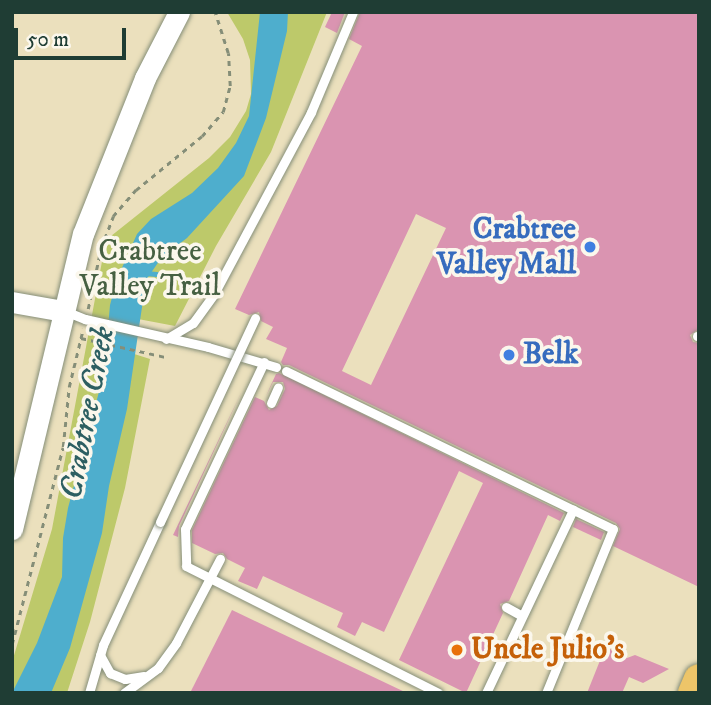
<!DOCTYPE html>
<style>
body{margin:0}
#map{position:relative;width:711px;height:705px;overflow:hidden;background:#ebe0bd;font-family:"IM FELL DW Pica",serif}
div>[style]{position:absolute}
.green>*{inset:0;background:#bdc96a}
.water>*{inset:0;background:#4eaecd}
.stream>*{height:4.5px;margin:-2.25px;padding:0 2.25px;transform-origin:2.25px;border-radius:2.25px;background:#4eaecd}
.building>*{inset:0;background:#da94b1}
.path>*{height:2.5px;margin-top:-1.25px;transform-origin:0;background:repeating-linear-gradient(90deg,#858e78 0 5px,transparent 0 10px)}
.roads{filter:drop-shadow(0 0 2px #858e78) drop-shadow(0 0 2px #858e78)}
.service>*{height:9px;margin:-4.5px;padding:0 4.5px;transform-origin:4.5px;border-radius:4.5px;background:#fff}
.tertiary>*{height:21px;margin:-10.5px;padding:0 10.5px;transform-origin:10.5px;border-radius:10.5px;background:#fff}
.trunk>*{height:30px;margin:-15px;padding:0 15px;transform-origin:15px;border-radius:15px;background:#edc569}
.bridges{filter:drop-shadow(0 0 2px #858e78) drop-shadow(0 0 2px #858e78)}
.service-bridge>*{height:9px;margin:-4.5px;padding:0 4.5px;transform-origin:4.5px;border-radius:4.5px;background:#fff}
.dots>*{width:19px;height:19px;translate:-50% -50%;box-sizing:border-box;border:4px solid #fbf7ec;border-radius:50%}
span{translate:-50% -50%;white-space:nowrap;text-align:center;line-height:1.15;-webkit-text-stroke:7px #fbf7ec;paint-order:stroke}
.shop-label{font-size:30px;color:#366cbe;font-weight:700}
.right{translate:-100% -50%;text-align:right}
.left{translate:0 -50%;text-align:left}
.park-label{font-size:30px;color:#466042}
.food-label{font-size:30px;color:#c56008;font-weight:700}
.water-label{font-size:32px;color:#2d5f62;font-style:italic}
.frame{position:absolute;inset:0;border:14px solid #1f3d34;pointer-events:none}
.scale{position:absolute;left:14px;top:28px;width:112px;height:32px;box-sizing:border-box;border:4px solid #1f3d34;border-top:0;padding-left:9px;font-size:21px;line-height:24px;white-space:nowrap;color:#1f3d34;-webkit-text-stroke:5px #fbf7ec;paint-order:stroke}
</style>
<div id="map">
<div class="green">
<i style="clip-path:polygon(227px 12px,327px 12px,271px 152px,216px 246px,175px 326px,138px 319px,128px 352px,150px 359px,125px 488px,90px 622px,67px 693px,12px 693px,12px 662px,52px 529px,106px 240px,209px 158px,230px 137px,246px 111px,251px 94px,250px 60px,243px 39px)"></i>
</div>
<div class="water">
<i style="clip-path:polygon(260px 12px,288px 12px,287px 31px,266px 118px,244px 176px,187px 238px,162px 257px,146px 280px,127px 409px,109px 486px,102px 533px,70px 648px,51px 693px,12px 693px,37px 643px,62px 577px,63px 538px,68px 508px,104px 373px,110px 305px,117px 279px,137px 234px,151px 219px,192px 193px,218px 168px,236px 143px,249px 116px)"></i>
</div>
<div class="stream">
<i style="left:147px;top:273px;width:20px;rotate:6deg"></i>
</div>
<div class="building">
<i style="clip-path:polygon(332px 12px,345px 12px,337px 33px,325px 27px)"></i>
<i style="clip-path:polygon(evenodd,360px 12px,699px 12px,699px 329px,690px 335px,693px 342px,699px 343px,699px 587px,613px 546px,620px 529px,616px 523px,289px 365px,283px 365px,281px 362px,287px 348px,266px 339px,273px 327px,261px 321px,259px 312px,249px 315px,235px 309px,362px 46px,349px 39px,360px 12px,416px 214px,446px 228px,371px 385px,342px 371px,416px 214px)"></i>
<i style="clip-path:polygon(279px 373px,564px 513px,560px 521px,548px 515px,509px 601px,500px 604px,503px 613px,466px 693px,399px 660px,483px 483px,459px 471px,384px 632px,362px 622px,355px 636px,337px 627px,343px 613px,263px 576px,257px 589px,238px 581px,245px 568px,227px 559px,223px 553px,215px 554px,192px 543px,192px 530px,255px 397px,264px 401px,269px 410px,277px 406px,285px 389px,283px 382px,273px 382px,266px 396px,276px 374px)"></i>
<i style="clip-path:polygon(242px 391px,179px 526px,178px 537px,173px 535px)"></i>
<i style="clip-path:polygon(576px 519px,604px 532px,601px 540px,573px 527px)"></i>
<i style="clip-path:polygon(232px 610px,407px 693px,190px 693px)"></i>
<i style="clip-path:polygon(607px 643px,613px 653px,627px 658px,635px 655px,669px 669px,643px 683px,629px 677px,622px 693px,587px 693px)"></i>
</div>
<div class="path">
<i style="left:88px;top:309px;width:62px;rotate:-78deg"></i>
<i style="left:101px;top:248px;width:34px;rotate:-69deg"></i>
<i style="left:113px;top:216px;width:35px;rotate:-49deg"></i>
<i style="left:136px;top:190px;width:85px;rotate:-39.3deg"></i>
<i style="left:202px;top:136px;width:32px;rotate:-49deg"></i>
<i style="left:223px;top:112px;width:27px;rotate:-75deg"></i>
<i style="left:230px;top:86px;width:33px;rotate:-93deg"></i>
<i style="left:228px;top:53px;width:43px;rotate:-107.6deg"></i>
<i style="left:81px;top:338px;width:86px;rotate:12.7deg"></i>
<i style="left:12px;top:644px;width:203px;rotate:-75.5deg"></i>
<i style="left:63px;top:447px;width:60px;rotate:-84.3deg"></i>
<i style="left:69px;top:387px;width:60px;rotate:-76.4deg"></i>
</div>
<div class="roads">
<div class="service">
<i style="left:65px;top:311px;width:22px;rotate:22deg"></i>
<i style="left:85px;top:319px;width:126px;rotate:12.8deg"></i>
<i style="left:208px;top:347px;width:71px;rotate:16.4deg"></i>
<i style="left:697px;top:336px;width:2px"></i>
<i style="left:166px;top:339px;width:31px;rotate:-31deg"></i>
<i style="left:193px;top:323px;width:36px;rotate:-54deg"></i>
<i style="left:214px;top:294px;width:206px;rotate:-61.9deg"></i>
<i style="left:311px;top:112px;width:108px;rotate:-67.2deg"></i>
<i style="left:264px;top:362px;width:185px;rotate:115.3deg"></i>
<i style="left:185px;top:529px;width:37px;rotate:88deg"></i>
<i style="left:186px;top:566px;width:282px;rotate:26.7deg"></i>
<i style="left:286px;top:371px;width:363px;rotate:25.8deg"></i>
<i style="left:613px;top:529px;width:177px;rotate:112.2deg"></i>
<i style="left:271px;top:403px;width:17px;rotate:-66deg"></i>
<i style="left:506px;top:607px;width:18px;rotate:29deg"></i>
<i style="left:100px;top:655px;width:21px;rotate:61deg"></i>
<i style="left:110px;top:673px;width:16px;rotate:22deg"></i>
<i style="left:125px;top:679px;width:19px;rotate:-9deg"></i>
<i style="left:89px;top:693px;width:50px;rotate:-73.7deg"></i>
<i style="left:103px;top:645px;width:136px;rotate:-65.1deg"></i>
<i style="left:124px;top:693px;width:42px;rotate:-36.3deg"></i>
<i style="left:158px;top:668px;width:31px;rotate:-54deg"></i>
<i style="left:176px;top:643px;width:95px;rotate:-62.4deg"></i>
<i style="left:486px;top:693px;width:203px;rotate:-64.6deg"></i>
</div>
<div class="tertiary">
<i style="left:12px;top:302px;width:52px;rotate:10deg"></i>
<i style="left:12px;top:529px;width:303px;rotate:-76.5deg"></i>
<i style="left:83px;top:234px;width:168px;rotate:-68.3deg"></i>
<i style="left:145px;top:78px;width:74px;rotate:-62.7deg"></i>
</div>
<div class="trunk">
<i style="left:693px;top:693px;width:15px;rotate:-67deg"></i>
</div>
</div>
<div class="bridges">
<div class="service-bridge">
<i style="left:160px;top:522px;width:225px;rotate:-65deg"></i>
</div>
</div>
<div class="dots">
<i style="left:590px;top:247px;background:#3f7fe0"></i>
<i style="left:509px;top:355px;background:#3f7fe0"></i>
<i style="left:457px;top:650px;background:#e8710a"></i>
</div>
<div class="shop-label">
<span class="right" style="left:576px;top:247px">Crabtree<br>Valley Mall</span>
<span class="left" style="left:523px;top:355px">Belk</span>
</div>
<div class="park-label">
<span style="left:150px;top:269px">Crabtree<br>Valley Trail</span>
</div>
<div class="food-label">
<span class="left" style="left:471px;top:650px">Uncle Julio's</span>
</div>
<div class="water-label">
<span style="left:88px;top:413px;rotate:-79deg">Crabtree Creek</span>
</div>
<div class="frame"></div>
<div class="scale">50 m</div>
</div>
